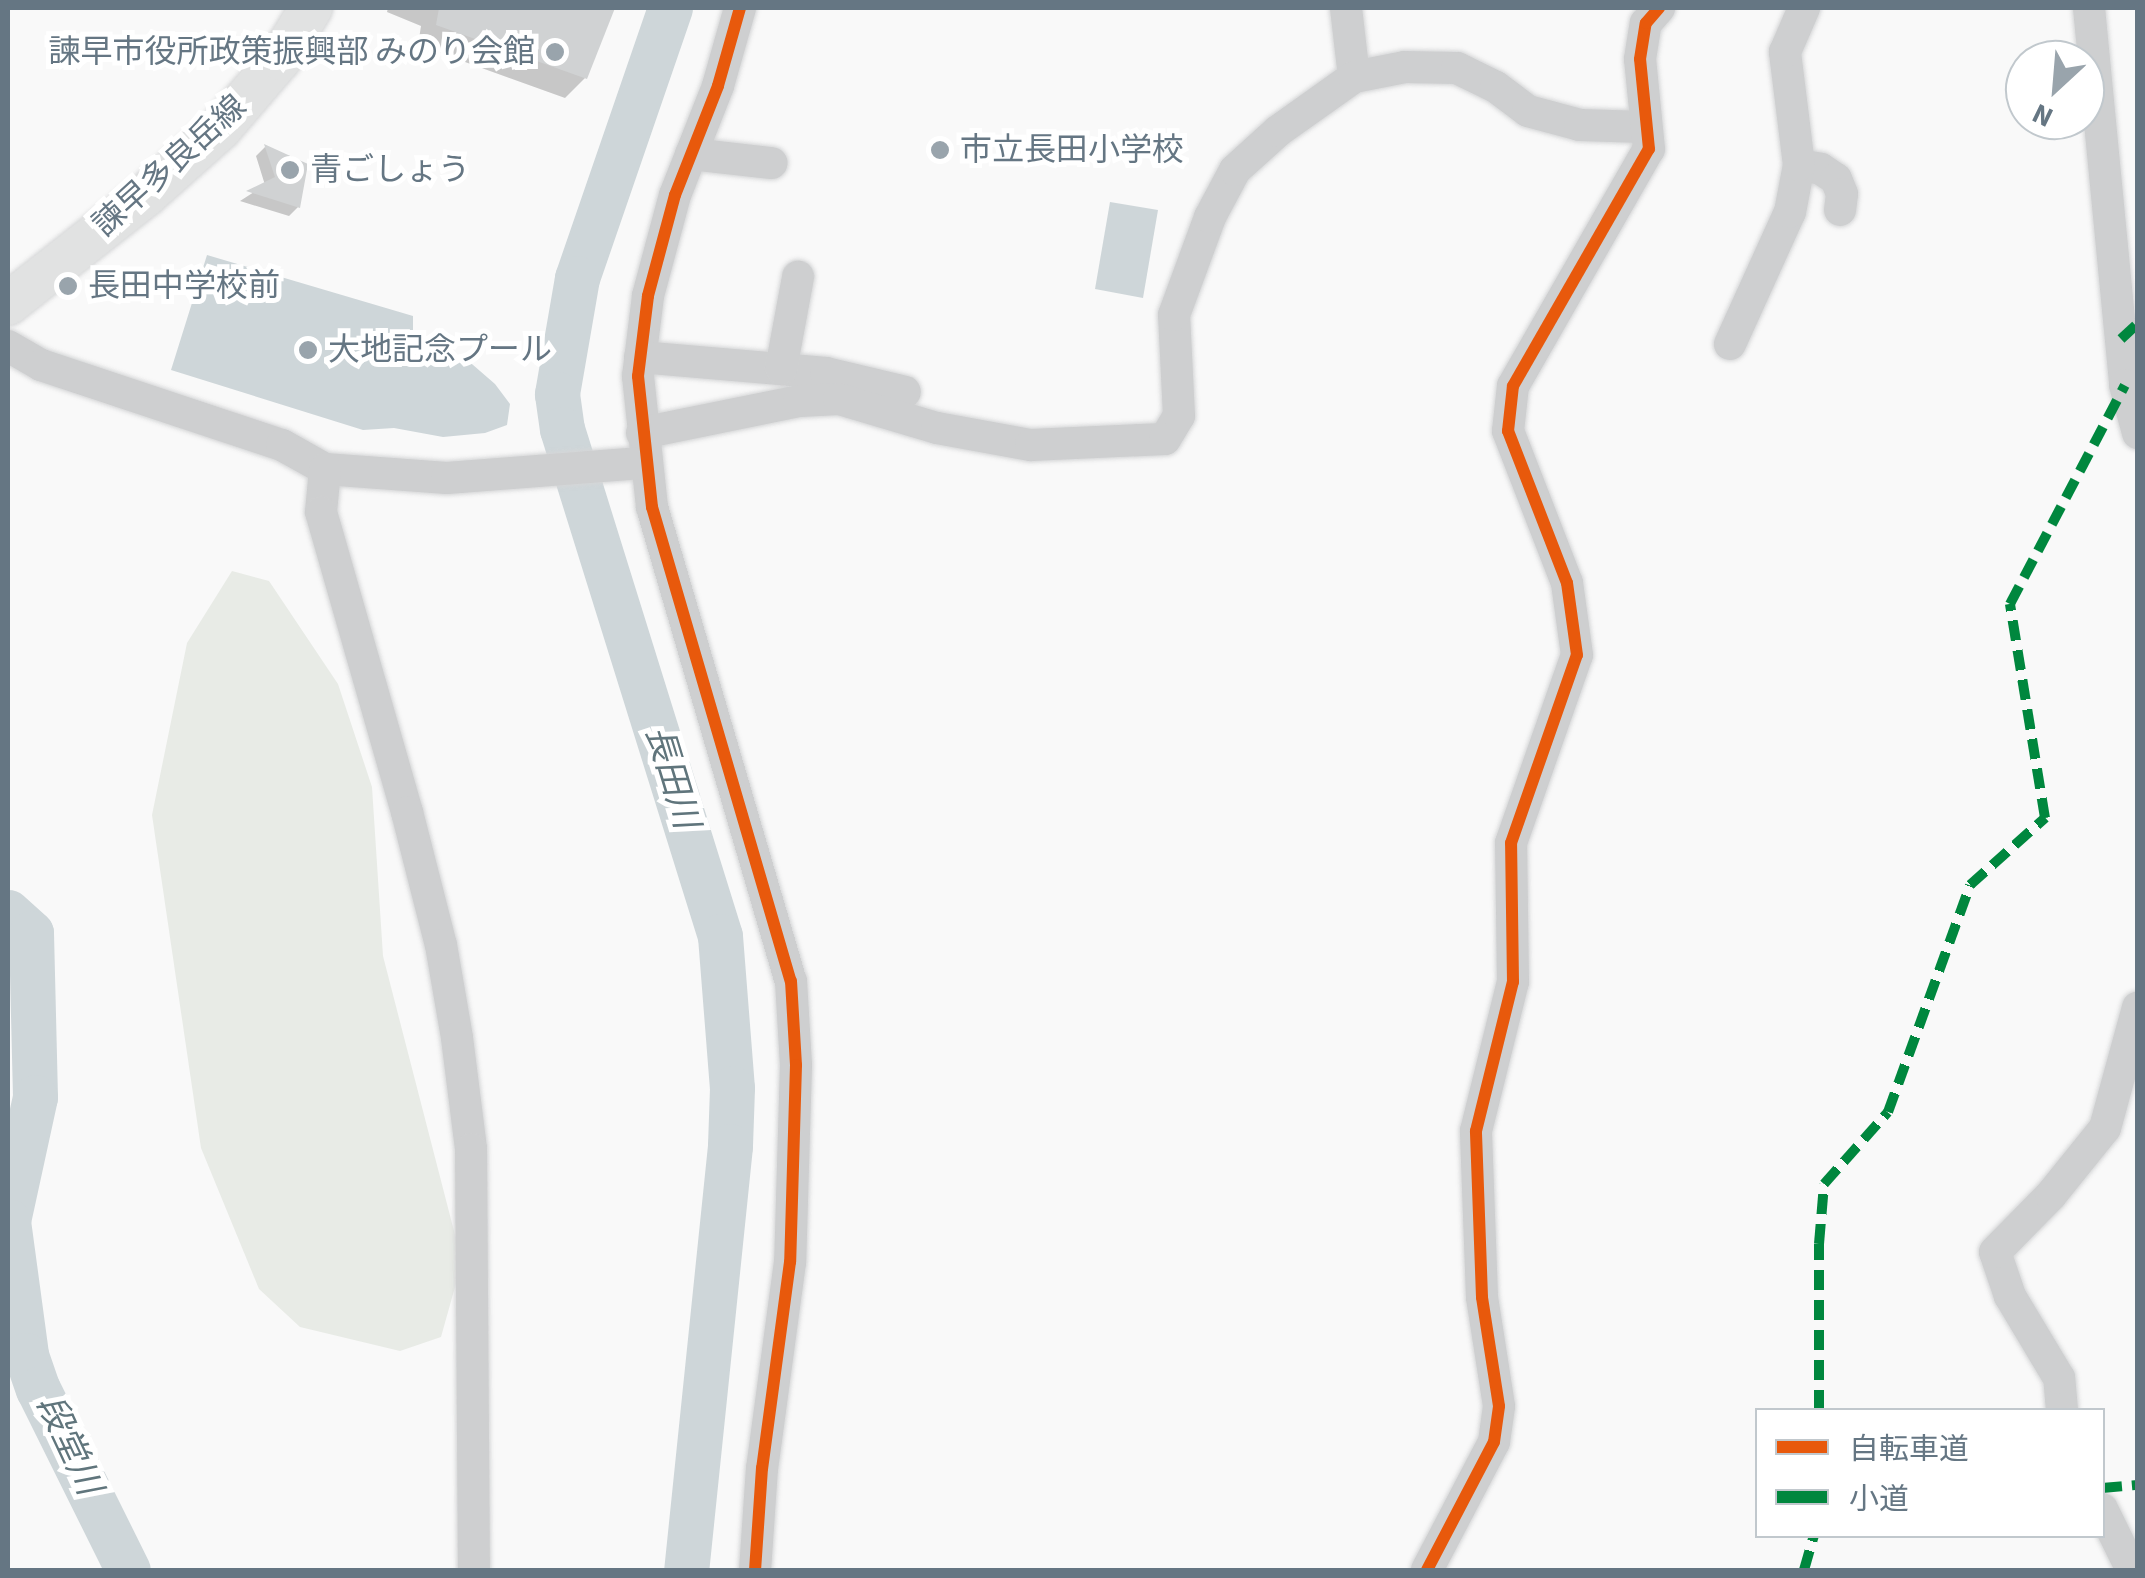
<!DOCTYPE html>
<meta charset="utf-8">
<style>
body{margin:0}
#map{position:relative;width:2145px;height:1578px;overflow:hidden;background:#f9f9f9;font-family:"Source Sans 3","Noto Sans JP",sans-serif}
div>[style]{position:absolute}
.green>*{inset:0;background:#e8ebe6}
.water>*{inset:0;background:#ced6d9}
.shadow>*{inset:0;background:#0003}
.river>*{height:45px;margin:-22.5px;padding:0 22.5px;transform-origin:22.5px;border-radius:22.5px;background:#ced6d9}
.building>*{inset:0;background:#d0d2d3}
.roads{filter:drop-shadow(0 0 2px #d5d6d7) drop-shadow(0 0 2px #d5d6d7)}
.minor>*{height:32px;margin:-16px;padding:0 16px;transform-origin:16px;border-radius:16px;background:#cecfd0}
.major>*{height:42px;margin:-21px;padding:0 21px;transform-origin:21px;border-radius:21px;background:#e1e2e2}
.quiet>*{height:10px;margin-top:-5px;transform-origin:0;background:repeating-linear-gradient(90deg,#00873e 0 20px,transparent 0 30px)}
.cycleway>*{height:12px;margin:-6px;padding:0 6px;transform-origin:6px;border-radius:6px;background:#e8590c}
.dots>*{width:28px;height:28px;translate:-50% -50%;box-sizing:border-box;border:5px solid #fff;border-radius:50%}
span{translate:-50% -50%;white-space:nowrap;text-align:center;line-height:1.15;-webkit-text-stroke:10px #fff;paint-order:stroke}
.poi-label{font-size:32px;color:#657683}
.right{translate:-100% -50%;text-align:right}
.left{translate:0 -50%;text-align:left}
.street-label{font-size:32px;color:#657683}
.water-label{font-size:35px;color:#60757c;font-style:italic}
.frame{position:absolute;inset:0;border:10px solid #657683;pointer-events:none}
.legend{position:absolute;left:1755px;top:1408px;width:350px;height:130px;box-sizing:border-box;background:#fff;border:2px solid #c1c8cd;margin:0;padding:12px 18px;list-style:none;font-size:30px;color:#657683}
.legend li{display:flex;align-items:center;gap:20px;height:50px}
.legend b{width:50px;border:2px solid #c1c8cd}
.north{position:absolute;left:2005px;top:40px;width:100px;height:100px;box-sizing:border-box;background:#fff;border:2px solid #c1c8cd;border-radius:50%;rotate:206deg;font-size:28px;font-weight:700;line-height:40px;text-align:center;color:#657683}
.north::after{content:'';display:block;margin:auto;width:35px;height:45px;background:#99a4ac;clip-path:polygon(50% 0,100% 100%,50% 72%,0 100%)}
</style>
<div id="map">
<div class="green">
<i style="clip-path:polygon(232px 571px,269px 581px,338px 684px,372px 787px,383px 956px,462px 1262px,441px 1337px,400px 1351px,300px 1327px,259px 1289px,201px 1148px,152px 815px,187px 643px)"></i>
</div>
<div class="water">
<i style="clip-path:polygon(1110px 202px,1158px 210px,1143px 298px,1095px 289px)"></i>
<i style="clip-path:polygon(207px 255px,413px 316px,413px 341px,465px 358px,495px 384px,510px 404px,507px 425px,485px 433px,443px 437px,394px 428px,363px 430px,171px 370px)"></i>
</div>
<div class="shadow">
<i style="clip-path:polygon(388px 8px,612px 8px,585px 78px,565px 98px,418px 45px,421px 26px,387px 12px)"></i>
<i style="clip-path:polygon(265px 147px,305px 165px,298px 207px,289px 216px,240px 201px,265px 185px,256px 156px)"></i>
</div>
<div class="river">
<i style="left:670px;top:8px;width:286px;rotate:109deg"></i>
<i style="left:577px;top:278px;width:118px;rotate:99.8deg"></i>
<i style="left:557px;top:394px;width:35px;rotate:82deg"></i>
<i style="left:562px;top:429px;width:531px;rotate:72.69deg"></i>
<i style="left:720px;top:936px;width:152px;rotate:85.5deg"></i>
<i style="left:732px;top:1088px;width:58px;rotate:92deg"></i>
<i style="left:730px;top:1146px;width:426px;rotate:95.9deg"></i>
<i style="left:8px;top:912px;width:31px;rotate:42deg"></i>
<i style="left:31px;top:933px;width:164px;rotate:88.6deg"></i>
<i style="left:35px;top:1097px;width:127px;rotate:102.3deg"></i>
<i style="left:8px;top:1221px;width:135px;rotate:82.3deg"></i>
<i style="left:26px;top:1355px;width:36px;rotate:71deg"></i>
<i style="left:38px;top:1389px;width:202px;rotate:63.6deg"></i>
</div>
<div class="building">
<i style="clip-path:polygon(439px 8px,615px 8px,587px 79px,436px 25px)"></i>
<i style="clip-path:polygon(264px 144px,308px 164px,300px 208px,246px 191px,275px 177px)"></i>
</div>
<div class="roads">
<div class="minor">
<i style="left:740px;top:8px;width:81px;rotate:105.8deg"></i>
<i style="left:718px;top:86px;width:117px;rotate:111.5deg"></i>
<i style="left:675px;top:195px;width:105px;rotate:105deg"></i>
<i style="left:648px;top:296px;width:81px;rotate:97.1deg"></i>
<i style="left:638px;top:376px;width:132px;rotate:83.9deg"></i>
<i style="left:652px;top:507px;width:494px;rotate:73.7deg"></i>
<i style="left:791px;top:981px;width:84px;rotate:86.6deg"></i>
<i style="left:796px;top:1065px;width:197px;rotate:91.7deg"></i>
<i style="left:790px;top:1262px;width:208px;rotate:97.7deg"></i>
<i style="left:762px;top:1468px;width:102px;rotate:93.9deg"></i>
<i style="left:1346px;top:8px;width:69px;rotate:83.4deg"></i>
<i style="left:2089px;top:8px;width:379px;rotate:84.5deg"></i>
<i style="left:2125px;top:385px;width:50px;rotate:74.8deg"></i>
<i style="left:691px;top:154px;width:81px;rotate:6.4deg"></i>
<i style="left:1799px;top:165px;width:22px;rotate:10deg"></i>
<i style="left:1821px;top:169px;width:18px;rotate:34deg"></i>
<i style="left:1836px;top:179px;width:16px;rotate:68deg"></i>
<i style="left:1842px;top:194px;width:16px;rotate:97deg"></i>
<i style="left:1730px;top:344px;width:145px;rotate:-65.6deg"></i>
<i style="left:1790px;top:212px;width:48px;rotate:-79.2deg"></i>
<i style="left:1799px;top:165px;width:114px;rotate:-97.1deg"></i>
<i style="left:1785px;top:52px;width:48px;rotate:-66.6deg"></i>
<i style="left:8px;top:346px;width:38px;rotate:30deg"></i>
<i style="left:41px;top:365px;width:254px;rotate:18.4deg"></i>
<i style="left:282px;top:445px;width:49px;rotate:29.2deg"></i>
<i style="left:325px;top:469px;width:122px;rotate:4.2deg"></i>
<i style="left:447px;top:478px;width:198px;rotate:-4.4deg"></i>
<i style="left:640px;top:357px;width:187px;rotate:4.9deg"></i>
<i style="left:826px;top:373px;width:81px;rotate:13.5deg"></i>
<i style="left:781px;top:369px;width:94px;rotate:-79.5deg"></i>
<i style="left:642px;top:433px;width:160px;rotate:-11.5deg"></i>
<i style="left:799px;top:401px;width:40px;rotate:-2.9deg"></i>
<i style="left:839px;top:399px;width:102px;rotate:16.5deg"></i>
<i style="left:937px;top:428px;width:96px;rotate:10.3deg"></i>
<i style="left:1031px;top:445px;width:134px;rotate:-2.6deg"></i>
<i style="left:1165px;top:439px;width:27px;rotate:-59deg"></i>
<i style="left:1179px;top:416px;width:101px;rotate:-92.8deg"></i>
<i style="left:1174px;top:315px;width:104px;rotate:-69.8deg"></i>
<i style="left:1210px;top:217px;width:53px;rotate:-62deg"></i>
<i style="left:1235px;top:170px;width:58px;rotate:-42.2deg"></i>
<i style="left:1278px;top:131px;width:93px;rotate:-35.4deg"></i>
<i style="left:1354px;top:77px;width:52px;rotate:-11.1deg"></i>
<i style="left:1405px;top:67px;width:52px;rotate:1.1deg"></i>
<i style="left:1457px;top:68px;width:43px;rotate:26deg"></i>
<i style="left:1496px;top:87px;width:40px;rotate:37deg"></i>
<i style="left:1528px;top:111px;width:54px;rotate:15.1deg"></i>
<i style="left:1580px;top:125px;width:64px;rotate:1.8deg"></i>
<i style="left:325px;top:469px;width:43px;rotate:95.3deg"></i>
<i style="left:321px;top:512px;width:312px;rotate:74deg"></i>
<i style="left:407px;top:812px;width:137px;rotate:75.7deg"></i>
<i style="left:441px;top:945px;width:94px;rotate:80.2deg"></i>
<i style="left:457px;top:1038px;width:112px;rotate:82.8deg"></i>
<i style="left:471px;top:1149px;width:421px;rotate:89.6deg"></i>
<i style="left:2062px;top:1410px;width:32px;rotate:-95deg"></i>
<i style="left:2059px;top:1378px;width:96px;rotate:-120.9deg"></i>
<i style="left:2010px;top:1296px;width:46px;rotate:-108.8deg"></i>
<i style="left:1995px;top:1252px;width:80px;rotate:-45.5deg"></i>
<i style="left:2051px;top:1195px;width:86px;rotate:-51.1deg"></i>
<i style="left:2105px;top:1128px;width:125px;rotate:-74.7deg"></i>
<i style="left:2102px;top:1509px;width:68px;rotate:63.8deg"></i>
<i style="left:1427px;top:1570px;width:144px;rotate:-62.4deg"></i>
<i style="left:1494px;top:1442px;width:36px;rotate:-82deg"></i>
<i style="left:1499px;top:1406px;width:110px;rotate:-98.9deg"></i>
<i style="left:1482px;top:1297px;width:166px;rotate:-92.1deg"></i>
<i style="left:1476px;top:1131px;width:154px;rotate:-76.1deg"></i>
<i style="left:1513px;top:982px;width:139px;rotate:-90.8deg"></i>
<i style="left:1511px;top:843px;width:199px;rotate:-70.7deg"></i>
<i style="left:1577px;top:655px;width:73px;rotate:-97.9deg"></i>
<i style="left:1567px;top:583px;width:163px;rotate:-111.2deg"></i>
<i style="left:1508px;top:431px;width:45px;rotate:-83.7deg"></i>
<i style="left:1513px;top:386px;width:273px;rotate:-60.2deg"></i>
<i style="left:1649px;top:149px;width:90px;rotate:-95.7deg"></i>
<i style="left:1640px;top:59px;width:36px;rotate:-81deg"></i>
<i style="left:1646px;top:23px;width:20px;rotate:-49deg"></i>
</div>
<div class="major">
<i style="left:8px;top:304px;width:176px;rotate:-38.3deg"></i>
<i style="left:146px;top:195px;width:99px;rotate:-41.7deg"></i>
<i style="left:220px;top:129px;width:92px;rotate:-49.4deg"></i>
<i style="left:280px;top:59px;width:60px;rotate:-58.7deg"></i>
</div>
</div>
<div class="quiet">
<i style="left:2121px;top:339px;width:23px;rotate:-43deg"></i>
<i style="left:1819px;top:1410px;width:166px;rotate:-90deg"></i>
<i style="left:1819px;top:1244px;width:60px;rotate:-85.2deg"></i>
<i style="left:1824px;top:1184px;width:96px;rotate:-48.4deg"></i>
<i style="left:1888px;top:1112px;width:241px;rotate:-70.1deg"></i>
<i style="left:1970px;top:885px;width:101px;rotate:-41.8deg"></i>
<i style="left:2045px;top:818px;width:217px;rotate:-99.3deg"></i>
<i style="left:2010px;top:604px;width:247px;rotate:-62.3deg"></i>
<i style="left:2102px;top:1488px;width:36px;rotate:-5deg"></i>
<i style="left:1804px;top:1570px;width:35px;rotate:-74deg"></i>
</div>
<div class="cycleway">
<i style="left:740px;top:8px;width:81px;rotate:105.8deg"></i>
<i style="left:718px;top:86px;width:117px;rotate:111.5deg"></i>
<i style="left:675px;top:195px;width:105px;rotate:105deg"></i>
<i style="left:648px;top:296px;width:81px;rotate:97.1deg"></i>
<i style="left:638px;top:376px;width:132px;rotate:83.9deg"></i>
<i style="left:652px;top:507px;width:494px;rotate:73.7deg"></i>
<i style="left:791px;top:981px;width:84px;rotate:86.6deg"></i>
<i style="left:796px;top:1065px;width:197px;rotate:91.7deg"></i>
<i style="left:790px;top:1262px;width:208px;rotate:97.7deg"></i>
<i style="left:762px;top:1468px;width:102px;rotate:93.9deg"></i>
<i style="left:1427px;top:1570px;width:144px;rotate:-62.4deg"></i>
<i style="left:1494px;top:1442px;width:36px;rotate:-82deg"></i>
<i style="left:1499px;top:1406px;width:110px;rotate:-98.9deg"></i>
<i style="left:1482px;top:1297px;width:166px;rotate:-92.1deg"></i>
<i style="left:1476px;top:1131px;width:154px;rotate:-76.1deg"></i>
<i style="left:1513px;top:982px;width:139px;rotate:-90.8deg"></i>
<i style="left:1511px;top:843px;width:199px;rotate:-70.7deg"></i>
<i style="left:1577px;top:655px;width:73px;rotate:-97.9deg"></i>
<i style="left:1567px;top:583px;width:163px;rotate:-111.2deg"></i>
<i style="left:1508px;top:431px;width:45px;rotate:-83.7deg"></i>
<i style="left:1513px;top:386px;width:273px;rotate:-60.2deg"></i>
<i style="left:1649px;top:149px;width:90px;rotate:-95.7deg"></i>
<i style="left:1640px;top:59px;width:36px;rotate:-81deg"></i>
<i style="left:1646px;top:23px;width:20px;rotate:-49deg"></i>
</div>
<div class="dots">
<i style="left:555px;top:52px;background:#99a4ac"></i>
<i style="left:940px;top:150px;background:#99a4ac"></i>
<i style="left:290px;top:170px;background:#99a4ac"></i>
<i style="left:68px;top:286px;background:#99a4ac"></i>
<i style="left:308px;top:350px;background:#99a4ac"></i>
</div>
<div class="poi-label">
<span class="right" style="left:535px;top:52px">諫早市役所政策振興部 みのり会館</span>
<span class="left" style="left:960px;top:150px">市立長田小学校</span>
<span class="left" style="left:310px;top:170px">青ごしょう</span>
<span class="left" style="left:88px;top:286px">長田中学校前</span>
<span class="left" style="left:328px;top:350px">大地記念プール</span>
</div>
<div class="street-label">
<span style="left:170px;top:166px;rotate:-42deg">諫早多良岳線</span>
</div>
<div class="water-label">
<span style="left:672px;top:777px;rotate:73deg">長田川</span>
<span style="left:69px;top:1445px;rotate:65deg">段堂川</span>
</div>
<div class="frame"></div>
<ul class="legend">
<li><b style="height:12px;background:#e8590c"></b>自転車道</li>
<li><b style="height:12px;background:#00873e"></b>小道</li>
</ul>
<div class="north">N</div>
</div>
